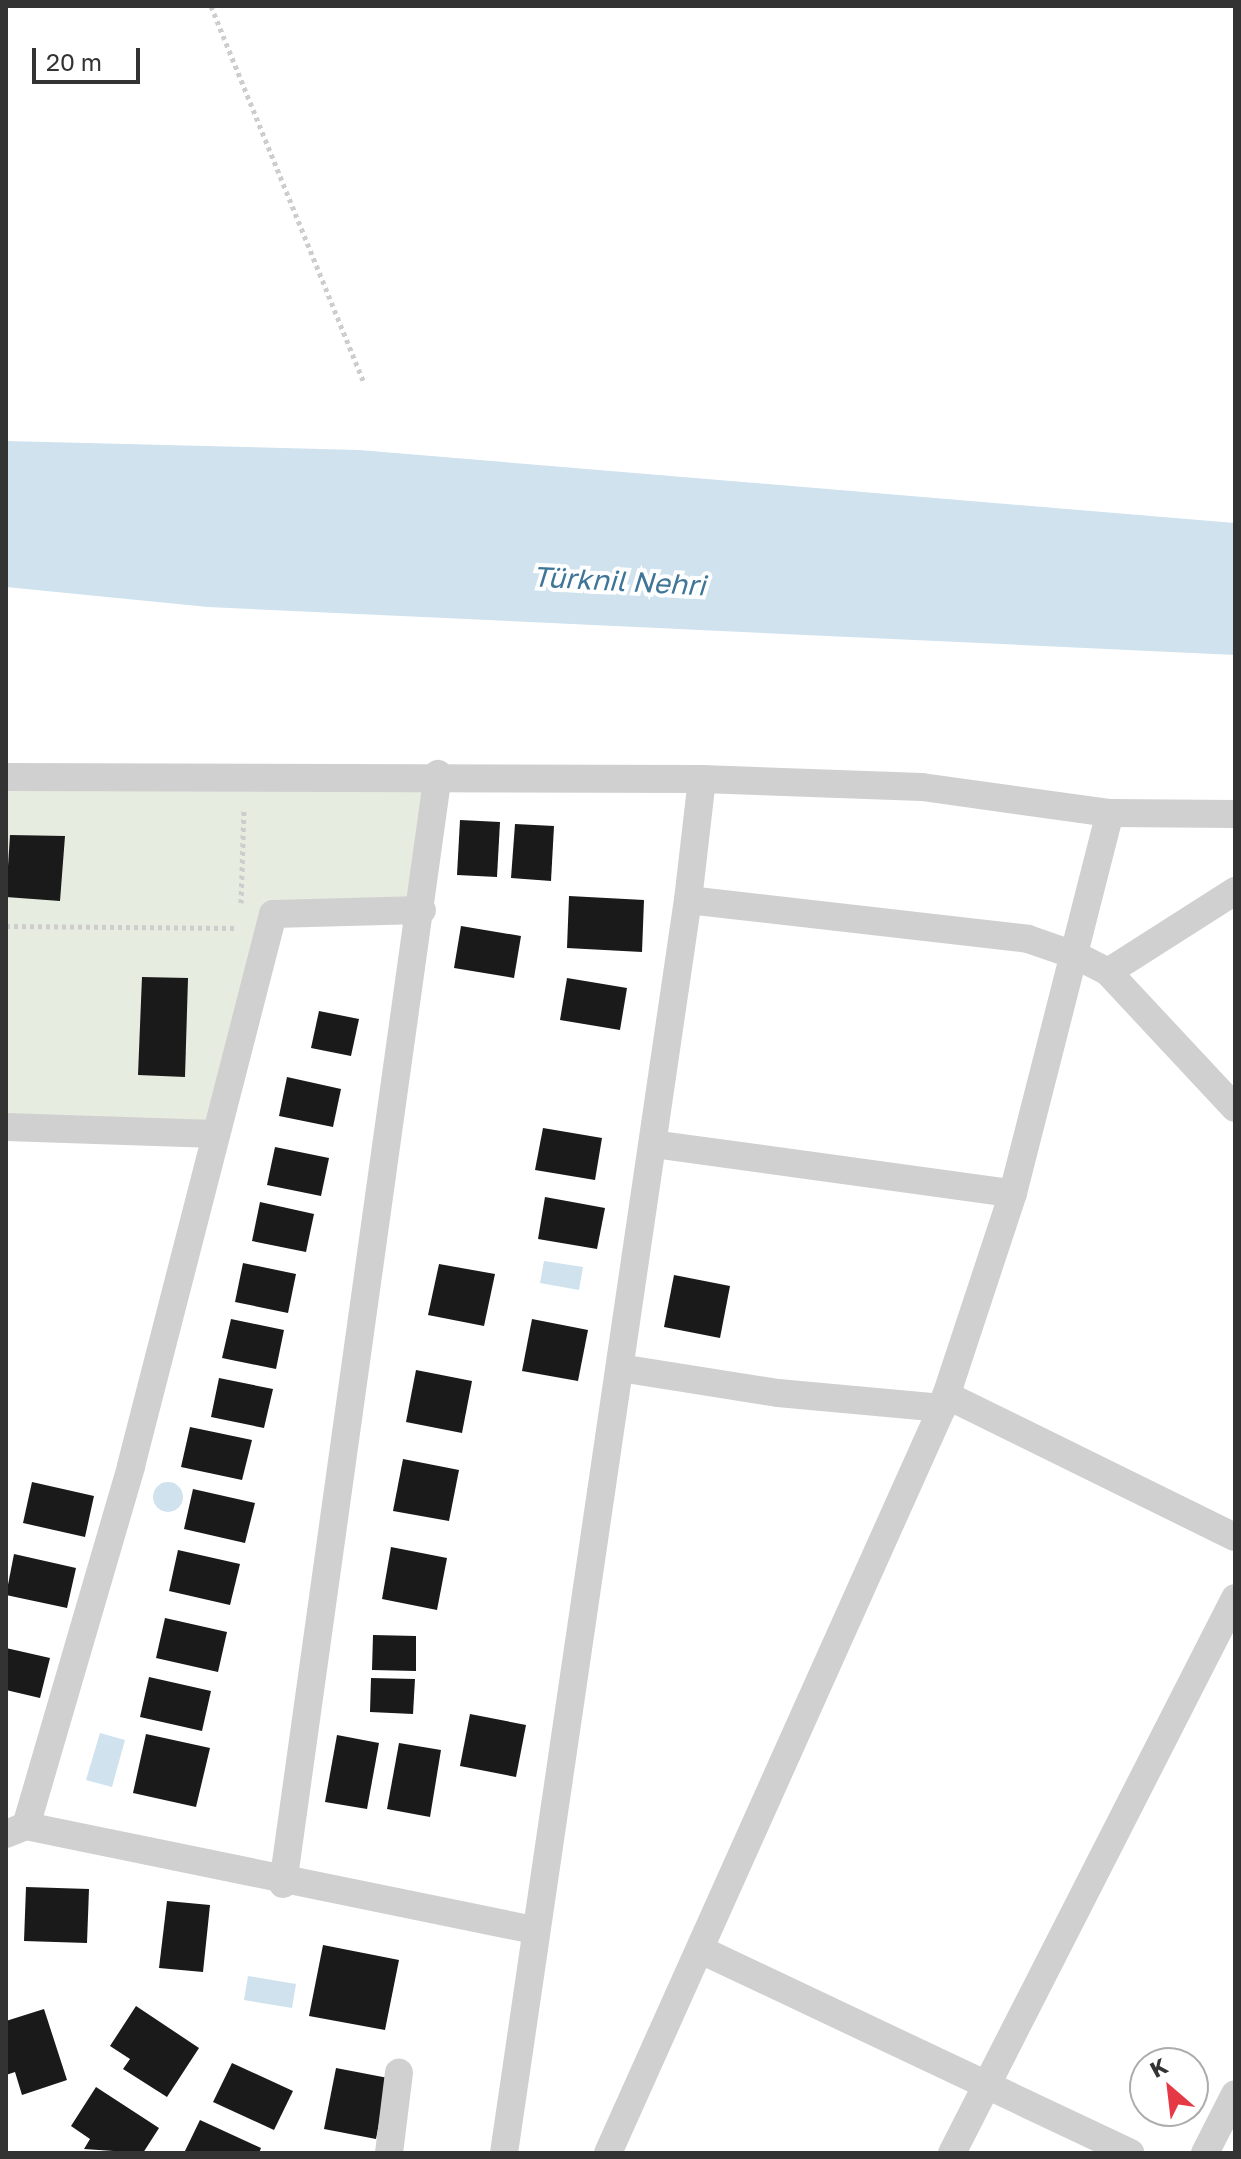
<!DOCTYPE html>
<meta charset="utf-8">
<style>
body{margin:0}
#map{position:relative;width:1241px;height:2159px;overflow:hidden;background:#fff;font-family:"Golos Text",sans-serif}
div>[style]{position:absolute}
.green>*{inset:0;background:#e6ecdf}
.water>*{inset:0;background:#cfe2ee}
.round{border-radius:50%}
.building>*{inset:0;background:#1a1a1a}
.path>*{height:5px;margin-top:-2.5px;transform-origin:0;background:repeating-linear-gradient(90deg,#cdcdcd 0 4px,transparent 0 8px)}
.minor>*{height:28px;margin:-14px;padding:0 14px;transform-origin:14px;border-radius:14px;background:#d0d0d0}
span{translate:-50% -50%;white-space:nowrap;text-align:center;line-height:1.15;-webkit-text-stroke:8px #fff;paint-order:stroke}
.water-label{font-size:28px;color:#3f7597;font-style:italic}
.frame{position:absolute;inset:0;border:8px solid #333;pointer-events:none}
.north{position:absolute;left:1129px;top:2047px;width:80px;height:80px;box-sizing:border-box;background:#fff;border:2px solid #adadad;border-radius:50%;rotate:332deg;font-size:22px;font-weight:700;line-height:32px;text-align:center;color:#333}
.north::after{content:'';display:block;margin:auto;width:28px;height:36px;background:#e63946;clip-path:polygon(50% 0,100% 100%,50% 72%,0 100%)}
.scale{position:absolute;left:32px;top:48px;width:108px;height:36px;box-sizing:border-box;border:4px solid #333;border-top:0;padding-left:10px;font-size:24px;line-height:28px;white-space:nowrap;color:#333;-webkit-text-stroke:6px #fff;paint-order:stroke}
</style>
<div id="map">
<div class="green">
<i style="clip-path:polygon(438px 774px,422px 910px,272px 914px,215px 1134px,6px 1128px,6px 777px)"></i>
</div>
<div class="water">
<i style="clip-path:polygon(6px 441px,359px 450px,1235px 523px,1235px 655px,208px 607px,6px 587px)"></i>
<i style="clip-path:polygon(544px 1261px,583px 1267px,579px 1290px,540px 1283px)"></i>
<i class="round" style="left:153px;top:1482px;width:30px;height:30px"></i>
<i style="clip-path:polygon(100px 1733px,125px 1740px,112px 1787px,86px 1780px)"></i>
<i style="clip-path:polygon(248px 1976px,296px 1984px,292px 2008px,244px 2000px)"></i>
</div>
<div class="building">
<i style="clip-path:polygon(460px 820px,500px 822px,497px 877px,457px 875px)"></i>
<i style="clip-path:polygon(515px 824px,554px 826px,551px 881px,511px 878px)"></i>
<i style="clip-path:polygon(10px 835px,65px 836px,60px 901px,6px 897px)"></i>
<i style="clip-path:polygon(569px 896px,644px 900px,642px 952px,567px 948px)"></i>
<i style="clip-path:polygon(461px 926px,521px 936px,514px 978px,454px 968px)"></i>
<i style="clip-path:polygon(142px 977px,188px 978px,185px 1077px,138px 1075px)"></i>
<i style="clip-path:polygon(567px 978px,627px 988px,620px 1030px,560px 1020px)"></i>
<i style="clip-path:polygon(319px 1011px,359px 1019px,351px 1056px,311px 1048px)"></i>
<i style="clip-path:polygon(287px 1077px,341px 1089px,333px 1127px,279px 1116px)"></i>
<i style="clip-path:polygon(543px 1128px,602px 1138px,595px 1180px,535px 1170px)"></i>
<i style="clip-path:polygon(275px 1147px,329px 1158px,321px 1196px,267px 1185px)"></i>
<i style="clip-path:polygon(545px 1197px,605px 1208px,597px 1249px,538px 1239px)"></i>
<i style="clip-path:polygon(260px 1202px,314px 1214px,306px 1252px,252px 1241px)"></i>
<i style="clip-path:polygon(243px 1263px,296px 1274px,288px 1313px,235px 1302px)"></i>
<i style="clip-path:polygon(439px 1264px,495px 1274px,484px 1326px,428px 1315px)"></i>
<i style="clip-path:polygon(674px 1275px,730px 1286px,720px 1338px,664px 1327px)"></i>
<i style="clip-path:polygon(231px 1319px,284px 1330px,276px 1369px,222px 1358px)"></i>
<i style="clip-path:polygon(532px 1319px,588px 1330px,578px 1381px,522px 1371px)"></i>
<i style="clip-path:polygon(416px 1370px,472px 1381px,462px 1433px,406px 1422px)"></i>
<i style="clip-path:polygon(219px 1378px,273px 1389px,264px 1428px,211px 1417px)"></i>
<i style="clip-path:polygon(190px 1427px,252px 1440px,242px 1480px,181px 1467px)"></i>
<i style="clip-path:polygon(403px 1459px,459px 1470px,449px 1521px,393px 1511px)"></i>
<i style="clip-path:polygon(32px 1482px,94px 1496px,85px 1537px,23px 1523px)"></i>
<i style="clip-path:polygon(193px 1489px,255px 1503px,245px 1543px,184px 1529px)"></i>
<i style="clip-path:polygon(391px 1547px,447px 1558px,437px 1610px,382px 1599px)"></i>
<i style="clip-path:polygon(178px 1550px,240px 1564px,230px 1605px,169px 1591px)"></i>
<i style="clip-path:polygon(14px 1554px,76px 1568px,67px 1608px,6px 1595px)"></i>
<i style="clip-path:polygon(165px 1618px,227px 1632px,218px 1672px,156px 1658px)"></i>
<i style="clip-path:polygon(373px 1635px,416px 1636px,416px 1671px,372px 1670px)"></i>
<i style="clip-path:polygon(6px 1648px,50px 1658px,40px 1698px,6px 1690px)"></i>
<i style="clip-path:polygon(149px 1677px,211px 1691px,202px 1731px,140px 1717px)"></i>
<i style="clip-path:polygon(371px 1678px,415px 1679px,413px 1714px,370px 1712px)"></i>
<i style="clip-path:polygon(470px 1714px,526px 1725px,516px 1777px,460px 1766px)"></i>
<i style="clip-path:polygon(146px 1734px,210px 1748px,196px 1807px,133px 1793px)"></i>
<i style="clip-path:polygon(337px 1735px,379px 1743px,367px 1809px,325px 1802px)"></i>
<i style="clip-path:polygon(399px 1743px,441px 1750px,430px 1817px,387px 1809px)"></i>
<i style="clip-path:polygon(26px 1887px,89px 1889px,87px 1943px,24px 1941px)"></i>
<i style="clip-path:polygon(167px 1901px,210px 1905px,203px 1972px,159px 1968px)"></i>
<i style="clip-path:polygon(323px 1945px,399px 1960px,385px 2030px,309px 2016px)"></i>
<i style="clip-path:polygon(136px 2006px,199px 2048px,167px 2097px,123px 2069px,130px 2059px,110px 2046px)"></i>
<i style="clip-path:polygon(44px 2009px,67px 2080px,22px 2095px,15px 2072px,6px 2075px,6px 2021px)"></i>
<i style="clip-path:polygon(232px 2063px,293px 2091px,274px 2130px,213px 2102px)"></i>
<i style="clip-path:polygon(336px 2068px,388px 2078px,376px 2139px,324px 2129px)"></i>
<i style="clip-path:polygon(96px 2087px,159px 2128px,143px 2153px,84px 2149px,90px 2139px,71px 2126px)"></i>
<i style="clip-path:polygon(200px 2120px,261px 2148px,259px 2153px,184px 2153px)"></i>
</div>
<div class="path">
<i style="left:211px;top:6px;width:406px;rotate:67.9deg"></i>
<i style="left:241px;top:903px;width:93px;rotate:-88.2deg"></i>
<i style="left:6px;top:926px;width:231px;rotate:0.5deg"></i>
</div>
<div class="minor">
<i style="left:6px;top:777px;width:696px;rotate:0.16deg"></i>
<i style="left:702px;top:779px;width:220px;rotate:2.1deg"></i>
<i style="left:922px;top:787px;width:190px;rotate:7.9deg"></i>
<i style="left:1110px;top:813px;width:125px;rotate:0.5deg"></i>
<i style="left:702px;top:779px;width:122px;rotate:96.6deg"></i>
<i style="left:688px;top:900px;width:342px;rotate:6.5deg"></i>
<i style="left:1028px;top:939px;width:52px;rotate:19.1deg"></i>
<i style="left:1077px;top:956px;width:35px;rotate:27deg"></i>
<i style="left:1108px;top:972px;width:186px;rotate:47deg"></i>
<i style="left:1108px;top:972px;width:151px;rotate:-32.5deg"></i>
<i style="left:6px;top:1127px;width:209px;rotate:1.9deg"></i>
<i style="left:653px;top:1144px;width:363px;rotate:7.8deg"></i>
<i style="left:620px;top:1368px;width:160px;rotate:9deg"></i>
<i style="left:778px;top:1393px;width:165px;rotate:5.2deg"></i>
<i style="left:942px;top:1408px;width:226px;rotate:-71.7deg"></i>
<i style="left:1013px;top:1193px;width:392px;rotate:-75.7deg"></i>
<i style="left:946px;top:1395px;width:322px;rotate:26.2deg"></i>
<i style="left:26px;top:1826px;width:375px;rotate:-73.7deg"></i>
<i style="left:131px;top:1466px;width:570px;rotate:-75.57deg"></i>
<i style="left:273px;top:914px;width:149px;rotate:-1.5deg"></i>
<i style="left:6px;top:1834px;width:22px;rotate:-22deg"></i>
<i style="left:26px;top:1826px;width:519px;rotate:11.57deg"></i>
<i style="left:283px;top:1884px;width:1121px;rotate:-82.05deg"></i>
<i style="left:701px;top:1950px;width:475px;rotate:25.3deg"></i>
<i style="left:389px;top:2153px;width:81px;rotate:-82.9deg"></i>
<i style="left:504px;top:2153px;width:1266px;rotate:-81.65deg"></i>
<i style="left:608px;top:2153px;width:816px;rotate:-65.85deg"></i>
<i style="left:952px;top:2153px;width:623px;rotate:-62.98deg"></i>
<i style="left:1205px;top:2153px;width:66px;rotate:-63deg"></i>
</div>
<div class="water-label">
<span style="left:619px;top:581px;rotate:3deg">Türknil Nehri</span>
</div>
<div class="frame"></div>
<div class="north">K</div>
<div class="scale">20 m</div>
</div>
